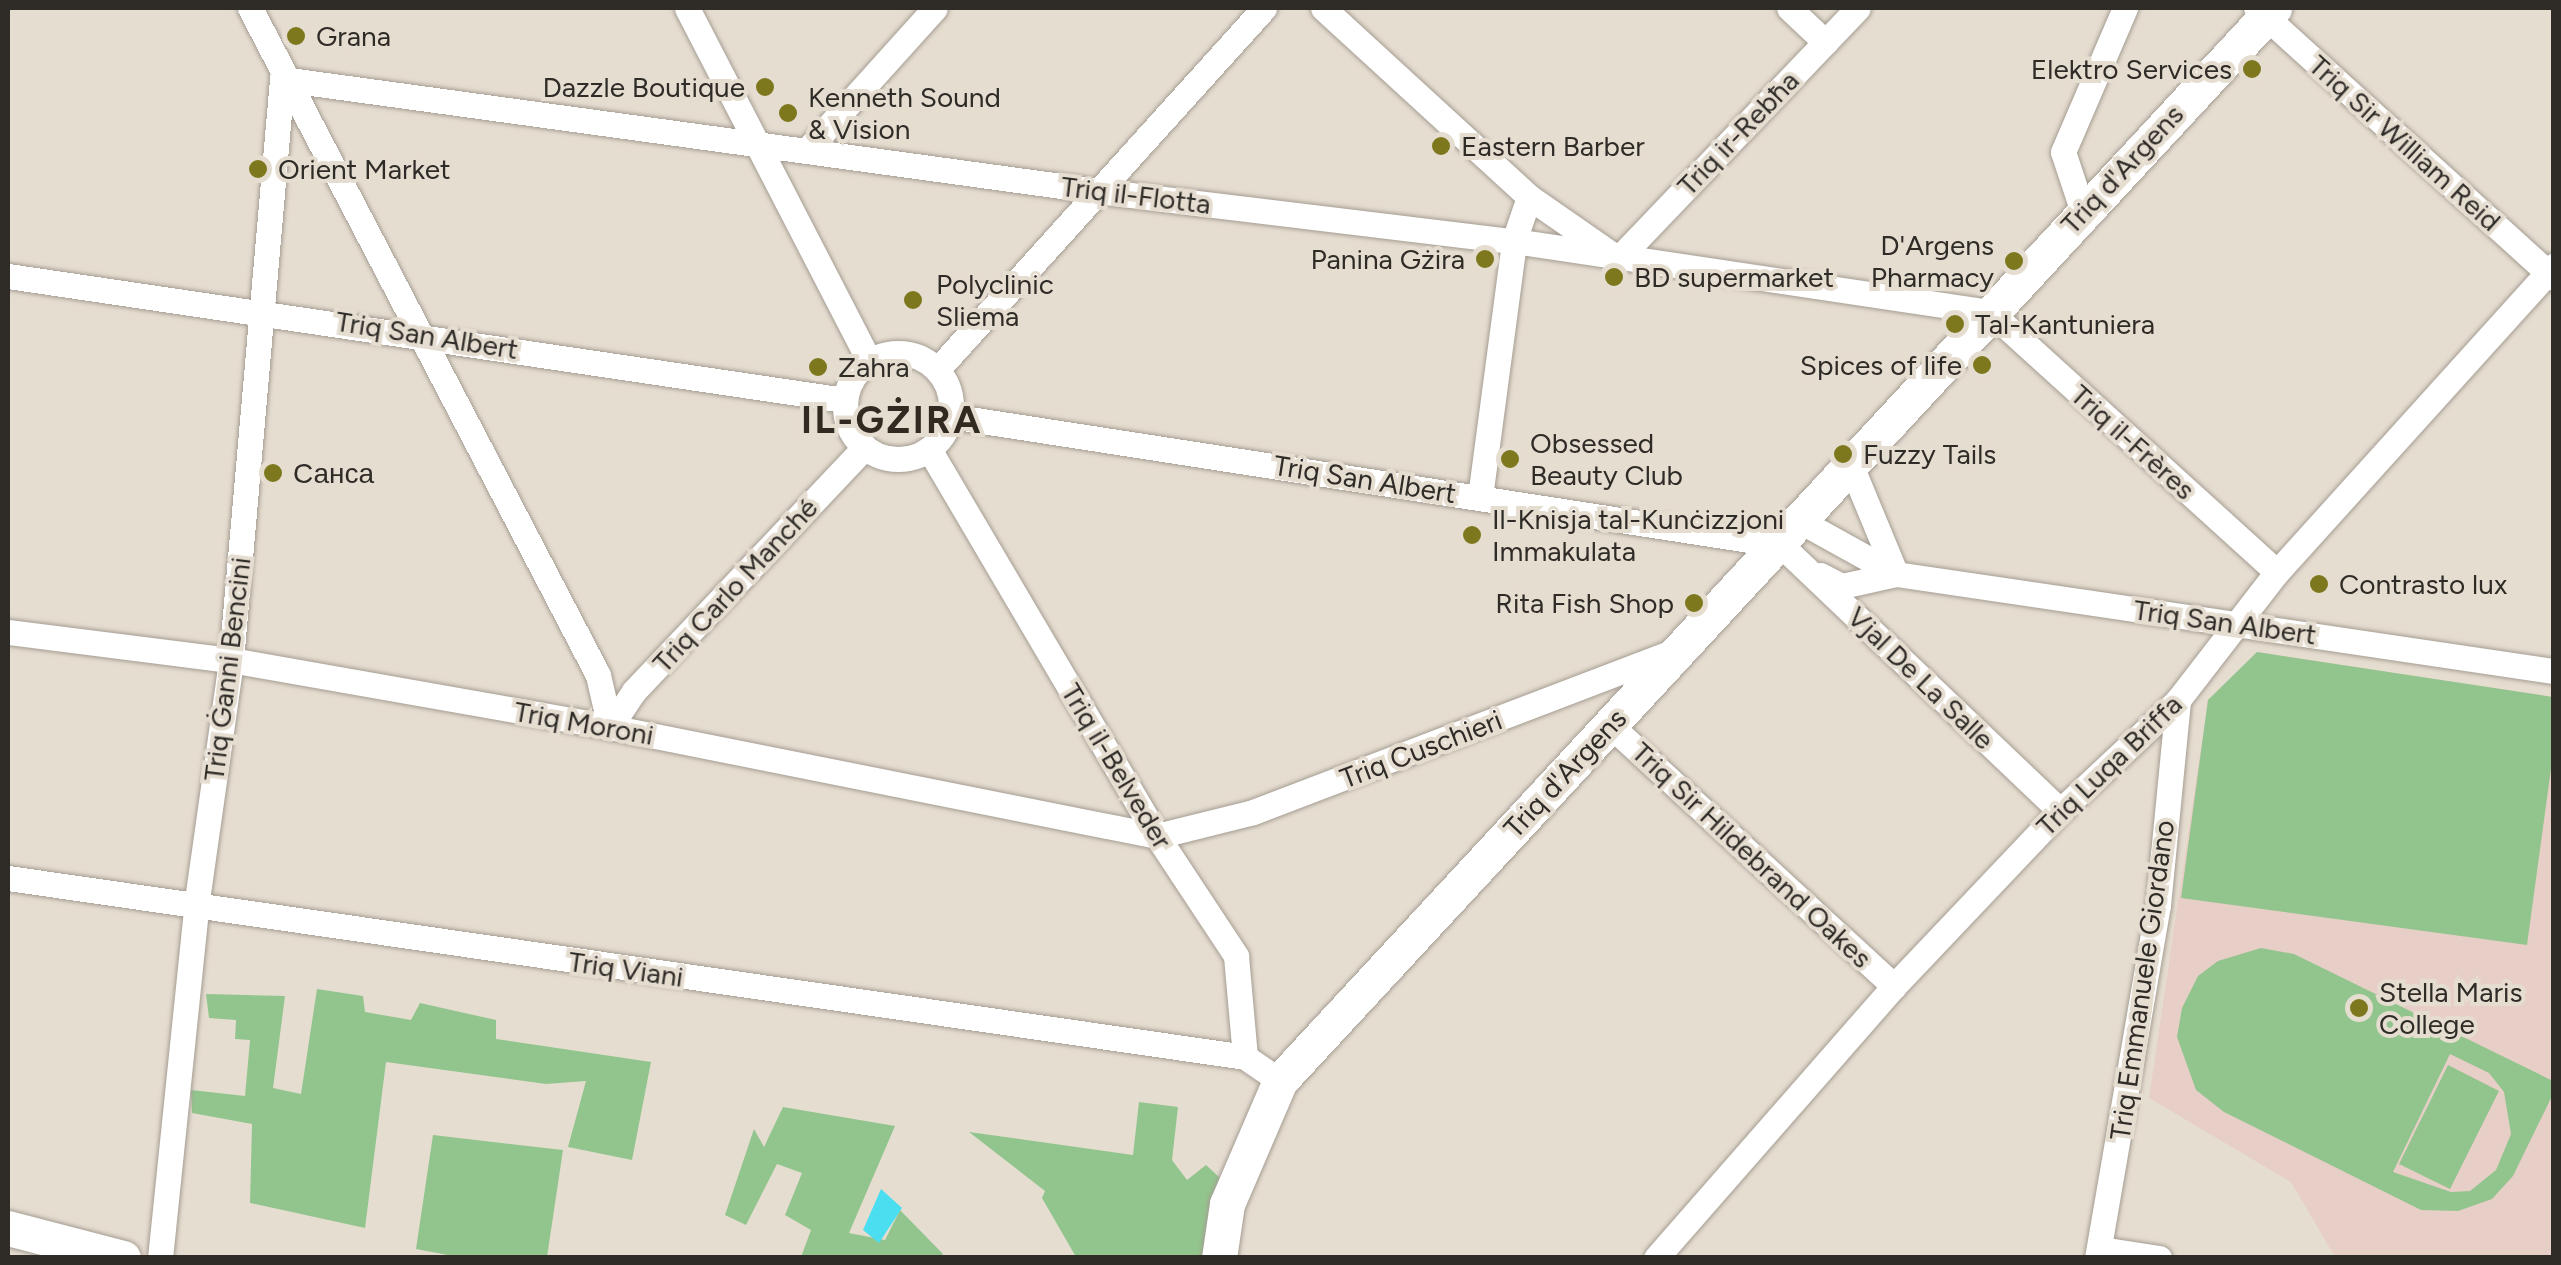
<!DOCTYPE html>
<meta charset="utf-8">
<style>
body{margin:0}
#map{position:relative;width:2561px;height:1265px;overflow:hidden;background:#e6ddd1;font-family:Figtree,sans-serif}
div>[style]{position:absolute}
.education>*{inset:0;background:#e7cec7}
.green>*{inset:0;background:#92c58d}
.water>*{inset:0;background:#4adef0}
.roads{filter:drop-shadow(0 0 2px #a59d92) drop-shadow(0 0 2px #a59d92)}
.street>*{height:25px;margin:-12.5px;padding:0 12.5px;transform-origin:12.5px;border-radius:12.5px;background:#fff}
.street>.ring{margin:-12.5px;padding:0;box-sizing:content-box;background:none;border:25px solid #fff;border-radius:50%}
.secondary>*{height:35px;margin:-17.5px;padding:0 17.5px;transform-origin:17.5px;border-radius:17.5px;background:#fff}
.dots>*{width:28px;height:28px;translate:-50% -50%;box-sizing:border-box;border:5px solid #e6ddd1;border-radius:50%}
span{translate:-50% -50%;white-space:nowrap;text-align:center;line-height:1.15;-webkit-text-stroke:8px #e6ddd1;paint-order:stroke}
.poi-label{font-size:28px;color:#2f2c28}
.left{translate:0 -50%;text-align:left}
.right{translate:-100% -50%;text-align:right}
.street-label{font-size:28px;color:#2f2c28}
.district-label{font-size:38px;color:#312a21;font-weight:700;letter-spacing:2.5px}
.frame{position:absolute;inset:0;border:10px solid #2f2c28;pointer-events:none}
</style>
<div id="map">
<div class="education">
<i style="clip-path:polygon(2257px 652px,2553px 697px,2553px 1257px,2335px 1257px,2291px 1182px,2149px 1098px,2208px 700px)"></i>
</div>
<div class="green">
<i style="clip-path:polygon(2257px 652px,2553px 697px,2553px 754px,2527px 945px,2181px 898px,2208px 700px)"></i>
<i style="clip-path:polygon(evenodd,2261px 948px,2294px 954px,2553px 1081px,2553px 1094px,2513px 1176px,2492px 1199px,2458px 1211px,2421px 1210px,2224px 1112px,2196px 1090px,2177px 1037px,2182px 1008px,2198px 976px,2218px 961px,2261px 948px,2450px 1054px,2489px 1073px,2504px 1092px,2511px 1134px,2496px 1170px,2470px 1191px,2451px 1192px,2393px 1172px,2450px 1054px)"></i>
<i style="clip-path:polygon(317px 989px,363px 996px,365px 1012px,411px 1020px,420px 1003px,496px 1020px,496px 1039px,651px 1062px,632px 1160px,568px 1147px,586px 1081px,546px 1084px,386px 1062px,365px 1228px,250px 1203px,252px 1124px,192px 1113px,191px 1090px,245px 1096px,250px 1040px,235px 1039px,236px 1020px,209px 1018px,206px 994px,285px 996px,273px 1088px,301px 1094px)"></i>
<i style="clip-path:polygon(2448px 1065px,2499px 1091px,2450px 1189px,2399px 1164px)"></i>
<i style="clip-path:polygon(1139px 1102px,1178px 1107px,1172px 1160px,1187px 1180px,1206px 1165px,1220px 1178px,1203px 1257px,1076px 1257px,1042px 1198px,1045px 1191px,969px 1132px,1133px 1155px)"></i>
<i style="clip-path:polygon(783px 1107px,895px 1126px,849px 1233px,885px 1240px,900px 1210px,943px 1254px,939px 1258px,801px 1257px,811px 1230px,785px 1215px,802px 1173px,777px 1164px,746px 1225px,725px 1215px,754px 1129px,764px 1147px)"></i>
<i style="clip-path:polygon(433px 1135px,563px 1150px,547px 1257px,458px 1257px,416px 1249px)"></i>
</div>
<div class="water">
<i style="clip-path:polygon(881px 1189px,902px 1208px,879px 1243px,863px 1230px)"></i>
</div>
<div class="roads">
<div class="street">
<i style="left:250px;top:8px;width:752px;rotate:62.45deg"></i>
<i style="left:598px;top:675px;width:53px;rotate:77deg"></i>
<i style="left:687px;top:8px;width:397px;rotate:62.7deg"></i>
<i style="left:1323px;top:8px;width:280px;rotate:42.5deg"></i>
<i style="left:1529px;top:197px;width:98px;rotate:34.7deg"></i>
<i style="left:1789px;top:8px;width:50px;rotate:43.4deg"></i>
<i style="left:2256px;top:8px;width:402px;rotate:42.2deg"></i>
<i style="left:282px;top:79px;width:824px;rotate:7.82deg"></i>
<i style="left:1098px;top:191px;width:419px;rotate:6.9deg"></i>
<i style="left:1514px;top:241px;width:481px;rotate:8.5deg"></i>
<i style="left:1990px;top:312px;width:387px;rotate:42.2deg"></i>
<i style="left:807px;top:150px;width:191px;rotate:-48deg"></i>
<i style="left:2082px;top:209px;width:60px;rotate:-108.4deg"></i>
<i style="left:2063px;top:152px;width:157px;rotate:-66.7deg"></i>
<i style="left:1618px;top:259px;width:347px;rotate:-46.3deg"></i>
<i style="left:8px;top:276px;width:846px;rotate:8.43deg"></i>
<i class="ring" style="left:845px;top:353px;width:81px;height:81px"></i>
<i style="left:937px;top:370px;width:488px;rotate:-47.9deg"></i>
<i style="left:950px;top:416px;width:841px;rotate:8.82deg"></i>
<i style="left:1781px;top:545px;width:385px;rotate:43.6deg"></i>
<i style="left:929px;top:449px;width:449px;rotate:59.5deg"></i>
<i style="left:1157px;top:836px;width:144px;rotate:56.6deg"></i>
<i style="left:1236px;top:956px;width:101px;rotate:84.9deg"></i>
<i style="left:1852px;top:468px;width:115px;rotate:67.5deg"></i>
<i style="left:1480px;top:497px;width:258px;rotate:-82.4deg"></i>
<i style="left:1514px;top:241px;width:46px;rotate:-71.2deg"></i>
<i style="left:1802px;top:522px;width:107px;rotate:29deg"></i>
<i style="left:1896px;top:574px;width:665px;rotate:8.39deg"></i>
<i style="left:1820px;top:575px;width:25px;rotate:27deg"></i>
<i style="left:1842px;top:586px;width:55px;rotate:-12.5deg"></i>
<i style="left:8px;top:632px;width:225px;rotate:7.2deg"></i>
<i style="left:231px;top:660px;width:385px;rotate:10deg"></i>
<i style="left:610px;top:727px;width:558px;rotate:11.27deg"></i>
<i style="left:1157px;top:836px;width:99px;rotate:-14deg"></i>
<i style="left:1253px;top:812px;width:449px;rotate:-20.9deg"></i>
<i style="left:1610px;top:725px;width:386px;rotate:42.6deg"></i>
<i style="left:610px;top:727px;width:43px;rotate:-56.3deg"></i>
<i style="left:634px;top:691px;width:336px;rotate:-46.6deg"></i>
<i style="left:8px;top:878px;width:1250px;rotate:8.23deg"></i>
<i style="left:1245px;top:1057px;width:42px;rotate:34.4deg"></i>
<i style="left:2101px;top:1249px;width:59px;rotate:8.8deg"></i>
<i style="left:160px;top:1258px;width:353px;rotate:-84.1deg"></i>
<i style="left:196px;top:907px;width:249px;rotate:-81.9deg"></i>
<i style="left:231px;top:660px;width:583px;rotate:-84.98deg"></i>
<i style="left:1656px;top:1258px;width:361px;rotate:-48.8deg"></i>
<i style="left:1894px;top:986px;width:241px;rotate:-46.5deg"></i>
<i style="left:2060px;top:811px;width:162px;rotate:-43.2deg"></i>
<i style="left:2178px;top:700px;width:162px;rotate:-52.3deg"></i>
<i style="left:2277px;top:572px;width:413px;rotate:-47.9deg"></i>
<i style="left:2097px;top:1258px;width:358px;rotate:-80.2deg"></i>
<i style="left:2158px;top:905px;width:206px;rotate:-84.4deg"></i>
</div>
<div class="secondary">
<i style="left:8px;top:1228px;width:119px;rotate:14.6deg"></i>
<i style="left:1219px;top:1258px;width:55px;rotate:-81.6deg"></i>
<i style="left:1227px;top:1204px;width:134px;rotate:-66.7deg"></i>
<i style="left:1280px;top:1081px;width:1463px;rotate:-47.19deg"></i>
</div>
</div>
<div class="dots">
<i style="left:296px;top:36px;background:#7d781d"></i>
<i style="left:2252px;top:69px;background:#7d781d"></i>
<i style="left:765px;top:87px;background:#7d781d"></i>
<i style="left:788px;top:113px;background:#7d781d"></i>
<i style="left:1441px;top:146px;background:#7d781d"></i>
<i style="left:258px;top:169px;background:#7d781d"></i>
<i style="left:1485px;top:259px;background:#7d781d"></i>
<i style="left:2014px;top:261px;background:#7d781d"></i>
<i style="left:1614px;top:277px;background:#7d781d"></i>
<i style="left:913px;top:300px;background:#7d781d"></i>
<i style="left:1955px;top:324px;background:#7d781d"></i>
<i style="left:1982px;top:365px;background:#7d781d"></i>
<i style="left:818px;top:367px;background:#7d781d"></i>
<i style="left:1843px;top:454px;background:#7d781d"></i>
<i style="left:1510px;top:459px;background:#7d781d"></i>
<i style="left:273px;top:473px;background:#7d781d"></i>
<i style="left:1472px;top:535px;background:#7d781d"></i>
<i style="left:2319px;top:584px;background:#7d781d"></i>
<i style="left:1694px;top:603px;background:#7d781d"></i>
<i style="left:2359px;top:1008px;background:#7d781d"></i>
</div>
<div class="poi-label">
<span class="left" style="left:316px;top:36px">Grana</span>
<span class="right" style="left:2232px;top:69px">Elektro Services</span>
<span class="right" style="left:745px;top:87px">Dazzle Boutique</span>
<span class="left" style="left:808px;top:113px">Kenneth Sound<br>&amp; Vision</span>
<span class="left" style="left:1461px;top:146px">Eastern Barber</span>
<span class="left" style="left:278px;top:169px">Orient Market</span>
<span class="right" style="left:1994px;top:261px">D'Argens<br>Pharmacy</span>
<span class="right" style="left:1465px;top:259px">Panina Gżira</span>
<span class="left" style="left:1634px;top:277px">BD supermarket</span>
<span class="left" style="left:936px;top:300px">Polyclinic<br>Sliema</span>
<span class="left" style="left:1975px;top:324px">Tal-Kantuniera</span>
<span class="right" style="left:1962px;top:365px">Spices of life</span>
<span class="left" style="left:838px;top:367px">Zahra</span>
<span class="left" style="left:1530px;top:459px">Obsessed<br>Beauty Club</span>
<span class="left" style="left:1863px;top:454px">Fuzzy Tails</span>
<span class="left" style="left:293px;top:473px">Санса</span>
<span class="left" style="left:1492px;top:535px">Il-Knisja tal-Kunċizzjoni<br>Immakulata</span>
<span class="left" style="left:2339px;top:584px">Contrasto lux</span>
<span class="right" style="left:1674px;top:603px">Rita Fish Shop</span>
<span class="left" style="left:2379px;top:1008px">Stella Maris<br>College</span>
</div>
<div class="street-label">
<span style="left:1738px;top:133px;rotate:-46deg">Triq ir-Rebħa</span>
<span style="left:2405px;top:143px;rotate:42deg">Triq Sir William Reid</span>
<span style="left:2122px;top:169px;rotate:-47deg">Triq d'Argens</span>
<span style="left:1136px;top:195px;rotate:7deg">Triq il-Flotta</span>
<span style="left:427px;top:335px;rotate:9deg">Triq San Albert</span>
<span style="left:2133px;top:442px;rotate:42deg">Triq il-Frères</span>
<span style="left:1365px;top:479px;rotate:9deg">Triq San Albert</span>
<span style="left:735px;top:585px;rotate:-47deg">Triq Carlo Manché</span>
<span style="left:2225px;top:622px;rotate:8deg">Triq San Albert</span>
<span style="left:227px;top:669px;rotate:-83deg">Triq Ġanni Bencini</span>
<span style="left:1921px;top:678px;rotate:44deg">Vjal De La Salle</span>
<span style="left:584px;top:723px;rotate:10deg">Triq Moroni</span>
<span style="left:1421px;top:749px;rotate:-21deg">Triq Cuschieri</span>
<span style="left:2109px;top:765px;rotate:-44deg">Triq Luqa Briffa</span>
<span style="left:1117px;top:766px;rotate:59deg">Triq il-Belveder</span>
<span style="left:1565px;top:773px;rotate:-47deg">Triq d'Argens</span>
<span style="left:1752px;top:855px;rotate:43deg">Triq Sir Hildebrand Oakes</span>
<span style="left:626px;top:969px;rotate:8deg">Triq Viani</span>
<span style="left:2142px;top:980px;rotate:-82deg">Triq Emmanuele Giordano</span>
</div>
<div class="district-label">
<span style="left:892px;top:421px">IL-GŻIRA</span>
</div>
<div class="frame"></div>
</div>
